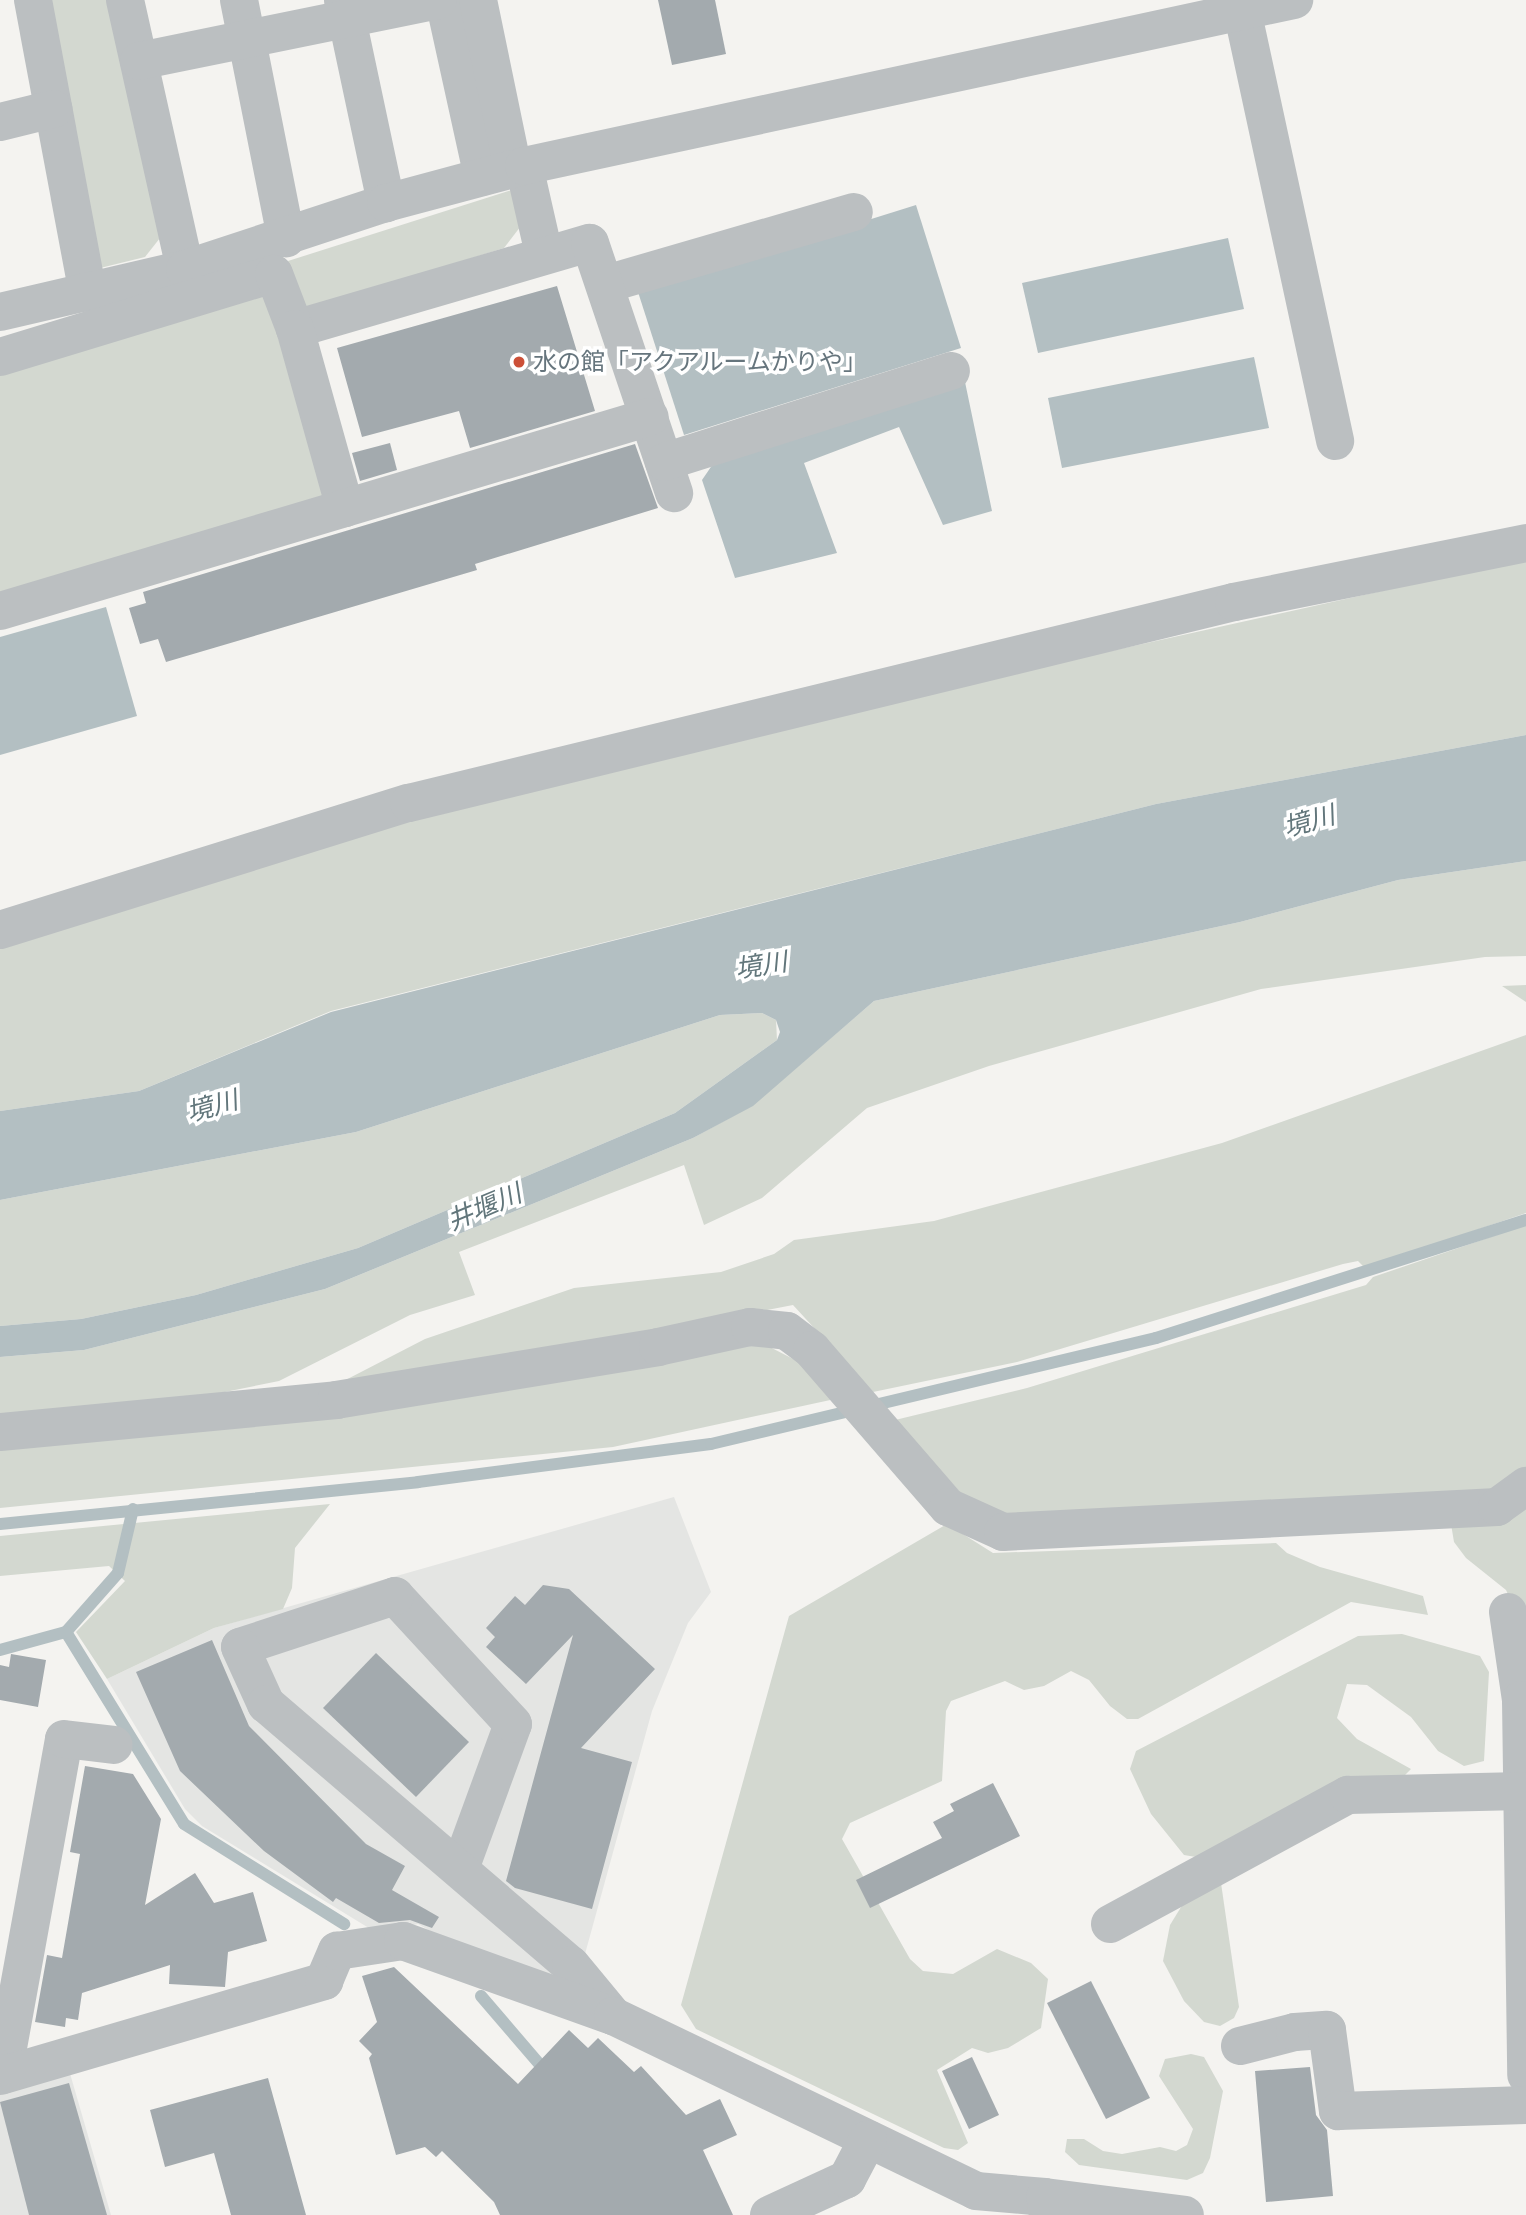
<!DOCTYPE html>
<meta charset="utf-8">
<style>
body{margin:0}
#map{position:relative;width:1526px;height:2215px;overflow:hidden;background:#f4f3f0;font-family:"Archivo Narrow","Noto Sans JP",sans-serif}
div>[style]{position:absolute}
.built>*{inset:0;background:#e4e5e3}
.green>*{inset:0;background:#d3d8d0}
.water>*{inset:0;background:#b3bfc2}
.stream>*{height:12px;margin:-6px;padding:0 6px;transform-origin:6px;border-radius:6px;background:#b3bfc2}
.building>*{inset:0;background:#a3aaae}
.minor>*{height:38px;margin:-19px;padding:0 19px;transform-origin:19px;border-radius:19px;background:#bbbfc1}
.dots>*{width:19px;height:19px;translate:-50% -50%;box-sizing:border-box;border:4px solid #fff;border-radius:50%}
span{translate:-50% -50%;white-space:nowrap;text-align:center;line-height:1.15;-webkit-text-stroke:7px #fff;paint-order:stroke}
.poi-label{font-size:24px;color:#66757d}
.left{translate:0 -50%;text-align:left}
.water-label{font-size:26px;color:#62767b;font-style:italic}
</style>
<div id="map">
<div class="built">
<i style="clip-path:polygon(674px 1497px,711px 1592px,688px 1623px,652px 1711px,577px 1983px,449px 1942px,418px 1924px,377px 1933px,202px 1826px,185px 1809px,107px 1679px,214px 1628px)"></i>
<i style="clip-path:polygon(69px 2070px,111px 2215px,0 2215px,0 2089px)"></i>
</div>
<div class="green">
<i style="clip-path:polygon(39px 0,110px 0,160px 238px,145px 257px,92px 270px)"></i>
<i style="clip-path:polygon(515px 189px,524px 222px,504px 248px,302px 311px,288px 261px)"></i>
<i style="clip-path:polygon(263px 288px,328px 501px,0 601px,0 368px)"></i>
<i style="clip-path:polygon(1526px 559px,1526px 735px,1156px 804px,331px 1011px,139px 1091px,0 1111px,0 945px,416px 816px,1025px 670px)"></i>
<i style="clip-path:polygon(1526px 861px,1526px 956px,1485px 957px,1261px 989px,989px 1066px,867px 1108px,762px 1198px,704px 1225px,684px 1165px,459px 1252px,475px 1295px,410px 1315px,279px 1381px,160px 1405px,0 1416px,0 1357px,84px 1350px,325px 1289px,693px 1138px,753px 1105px,874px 1001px,1240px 922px,1398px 880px)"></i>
<i style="clip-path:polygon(1526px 985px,1526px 1002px,1502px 986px)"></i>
<i style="clip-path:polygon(762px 1013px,776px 1020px,777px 1040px,675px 1113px,358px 1248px,196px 1295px,81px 1319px,0 1326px,0 1200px,356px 1132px,720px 1015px)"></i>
<i style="clip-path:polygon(1526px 1035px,1526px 1213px,1365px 1268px,1358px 1261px,1343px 1264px,1017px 1362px,873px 1392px,793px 1305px,491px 1364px,332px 1387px,425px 1339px,574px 1288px,721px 1272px,774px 1254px,794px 1240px,934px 1221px,1222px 1143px)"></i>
<i style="clip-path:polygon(1526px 1225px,1526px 1468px,1484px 1496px,1013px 1521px,977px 1511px,895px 1420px,1027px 1388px,1366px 1285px,1373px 1277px)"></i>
<i style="clip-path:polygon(754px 1339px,801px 1363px,835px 1399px,613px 1447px,0 1508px,0 1442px)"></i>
<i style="clip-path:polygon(330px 1504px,295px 1548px,292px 1588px,283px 1609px,214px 1628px,107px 1679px,76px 1632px,125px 1581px,109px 1566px,0 1576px,0 1536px)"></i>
<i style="clip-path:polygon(1526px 1506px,1526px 1609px,1514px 1607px,1506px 1590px,1466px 1558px,1454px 1542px,1451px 1524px)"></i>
<i style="clip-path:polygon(947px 1524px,993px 1553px,1276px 1543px,1287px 1553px,1320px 1567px,1423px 1596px,1428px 1615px,1351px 1602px,1138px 1719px,1127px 1719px,1110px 1706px,1089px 1680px,1071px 1671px,1044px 1686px,1024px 1690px,1005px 1681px,951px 1701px,946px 1711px,942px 1781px,850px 1823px,842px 1839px,910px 1959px,923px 1971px,953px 1974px,997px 1949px,1031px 1963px,1048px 1979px,1041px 2028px,1008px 2048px,988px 2053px,972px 2048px,937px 2070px,968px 2143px,958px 2150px,944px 2148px,696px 2029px,681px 2005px,789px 1616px)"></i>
<i style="clip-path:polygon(1402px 1634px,1480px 1656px,1489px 1672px,1484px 1761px,1464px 1766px,1438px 1751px,1411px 1717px,1367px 1685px,1347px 1684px,1337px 1718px,1357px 1739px,1411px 1769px,1395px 1785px,1202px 1858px,1184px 1855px,1151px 1814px,1130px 1769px,1136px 1751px,1358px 1636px)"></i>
<i style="clip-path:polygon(1221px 1883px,1239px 2007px,1234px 2018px,1220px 2026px,1204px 2022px,1184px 2001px,1163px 1961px,1170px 1925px,1186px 1899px)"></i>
<i style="clip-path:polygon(1191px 2054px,1204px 2057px,1223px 2091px,1210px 2158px,1203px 2173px,1187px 2180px,1079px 2165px,1065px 2152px,1067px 2139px,1084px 2139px,1103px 2151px,1122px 2154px,1160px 2147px,1176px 2151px,1187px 2145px,1193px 2129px,1159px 2076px,1165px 2059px)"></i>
</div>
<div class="water">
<i style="clip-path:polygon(916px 205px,961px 348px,684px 435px,638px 292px)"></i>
<i style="clip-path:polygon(1228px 238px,1244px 309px,1038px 353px,1022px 283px)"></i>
<i style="clip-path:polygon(1254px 357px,1269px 428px,1062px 468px,1048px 398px)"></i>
<i style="clip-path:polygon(965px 382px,992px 511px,943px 525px,899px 427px,804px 463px,837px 553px,735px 578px,702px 480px,715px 461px)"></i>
<i style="clip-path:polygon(106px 607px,137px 716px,0 755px,0 637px)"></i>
<i style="clip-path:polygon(1526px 735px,1526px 861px,1398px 880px,1240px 922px,874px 1001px,753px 1106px,693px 1138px,325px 1289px,84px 1350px,0 1357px,0 1326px,81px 1319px,196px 1295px,358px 1248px,675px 1113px,777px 1040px,780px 1032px,776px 1020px,762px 1013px,720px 1015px,356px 1132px,0 1200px,0 1111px,139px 1091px,331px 1012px,1156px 804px)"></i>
</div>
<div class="stream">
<i style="left:133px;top:1509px;width:66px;rotate:103.2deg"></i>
<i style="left:118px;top:1573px;width:79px;rotate:131.4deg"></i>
<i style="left:66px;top:1632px;width:225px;rotate:58.4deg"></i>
<i style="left:184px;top:1824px;width:189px;rotate:32deg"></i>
<i style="left:0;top:1524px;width:420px;rotate:-5.7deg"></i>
<i style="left:418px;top:1482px;width:295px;rotate:-7.4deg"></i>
<i style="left:711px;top:1444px;width:457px;rotate:-13.4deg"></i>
<i style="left:1156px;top:1338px;width:388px;rotate:-17.7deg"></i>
<i style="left:0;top:1650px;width:68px;rotate:-15.3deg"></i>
<i style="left:481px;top:1996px;width:101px;rotate:49.4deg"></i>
</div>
<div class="building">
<i style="clip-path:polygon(658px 0,715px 0,726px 54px,672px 65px)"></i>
<i style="clip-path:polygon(557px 286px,595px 411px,470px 448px,459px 411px,362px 437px,337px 348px)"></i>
<i style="clip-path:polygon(390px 443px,397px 470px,360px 481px,352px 453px)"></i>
<i style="clip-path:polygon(635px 444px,658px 508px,475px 564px,477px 570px,166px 662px,158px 639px,140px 644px,129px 608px,146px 603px,143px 592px)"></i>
<i style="clip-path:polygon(543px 1585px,569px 1589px,655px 1669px,581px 1748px,632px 1762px,592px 1909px,515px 1888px,506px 1881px,573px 1635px,526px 1684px,486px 1647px,495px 1637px,486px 1628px,515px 1596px,525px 1605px)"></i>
<i style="clip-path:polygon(212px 1640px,249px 1726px,366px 1844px,405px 1866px,392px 1890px,439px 1917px,432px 1928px,410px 1920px,379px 1923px,336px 1898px,333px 1902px,264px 1851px,180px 1771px,136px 1672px)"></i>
<i style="clip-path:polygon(376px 1653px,469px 1742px,416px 1797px,323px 1708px)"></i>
<i style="clip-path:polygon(11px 1654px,46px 1660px,38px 1707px,0 1700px,0 1665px,9px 1667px)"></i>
<i style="clip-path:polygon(85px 1766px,133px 1774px,161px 1819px,145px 1905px,195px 1873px,214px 1903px,253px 1892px,267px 1941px,228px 1952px,225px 1987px,169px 1984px,170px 1965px,82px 1993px,78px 2020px,66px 2018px,65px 2027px,35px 2022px,47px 1955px,62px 1958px,80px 1854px,70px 1852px)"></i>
<i style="clip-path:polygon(993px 1783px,1020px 1836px,870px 1908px,856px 1880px,942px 1838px,933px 1822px,954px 1811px,950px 1804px)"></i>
<i style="clip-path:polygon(394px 1967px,518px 2084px,569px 2030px,588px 2048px,598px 2038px,634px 2072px,641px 2066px,686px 2115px,720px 2099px,737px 2135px,703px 2150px,733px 2215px,500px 2215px,494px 2202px,442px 2151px,436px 2157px,425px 2147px,396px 2155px,369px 2058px,372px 2054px,359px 2041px,377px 2022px,362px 1976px)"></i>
<i style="clip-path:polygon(1091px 1981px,1150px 2098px,1106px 2119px,1047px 2003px)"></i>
<i style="clip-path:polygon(972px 2057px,999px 2115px,969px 2129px,942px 2071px)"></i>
<i style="clip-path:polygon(1310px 2067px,1316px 2115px,1327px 2130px,1333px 2196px,1266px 2202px,1255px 2071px)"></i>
<i style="clip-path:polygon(268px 2078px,306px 2215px,231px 2215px,214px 2153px,165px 2167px,150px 2110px)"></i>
<i style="clip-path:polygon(69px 2083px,107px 2215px,29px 2215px,0 2102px)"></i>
</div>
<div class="minor">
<i style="left:33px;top:0;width:298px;rotate:79.4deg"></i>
<i style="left:125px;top:0;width:276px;rotate:77.4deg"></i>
<i style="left:239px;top:0;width:243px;rotate:78.8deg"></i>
<i style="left:343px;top:0;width:208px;rotate:78deg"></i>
<i style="left:444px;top:0;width:181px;rotate:77.6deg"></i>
<i style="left:478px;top:0;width:173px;rotate:78.3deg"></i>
<i style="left:1242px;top:10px;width:441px;rotate:77.8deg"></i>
<i style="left:139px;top:61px;width:305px;rotate:-11.5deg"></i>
<i style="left:0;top:122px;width:55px;rotate:-13.8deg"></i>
<i style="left:524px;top:166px;width:90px;rotate:77.2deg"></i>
<i style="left:606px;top:284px;width:258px;rotate:-16.2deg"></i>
<i style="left:0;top:312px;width:190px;rotate:-13.1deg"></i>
<i style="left:185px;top:269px;width:212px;rotate:-18.2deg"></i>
<i style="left:386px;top:203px;width:143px;rotate:-15deg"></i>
<i style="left:524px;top:166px;width:788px;rotate:-12.17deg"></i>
<i style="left:295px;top:329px;width:307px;rotate:-16.3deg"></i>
<i style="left:590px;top:243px;width:264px;rotate:71.4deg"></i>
<i style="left:0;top:357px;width:286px;rotate:-16.9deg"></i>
<i style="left:274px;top:274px;width:59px;rotate:69.1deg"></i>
<i style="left:295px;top:329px;width:186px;rotate:74.4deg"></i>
<i style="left:664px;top:462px;width:301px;rotate:-17.6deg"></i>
<i style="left:0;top:611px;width:678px;rotate:-16.62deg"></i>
<i style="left:0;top:930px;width:428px;rotate:-17.3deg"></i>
<i style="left:409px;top:803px;width:849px;rotate:-13.69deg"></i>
<i style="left:1234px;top:602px;width:298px;rotate:-11.4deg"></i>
<i style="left:0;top:1432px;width:338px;rotate:-5.4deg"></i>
<i style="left:336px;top:1400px;width:326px;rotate:-9.3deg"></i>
<i style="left:658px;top:1347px;width:94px;rotate:-12.3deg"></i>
<i style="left:750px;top:1327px;width:37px;rotate:6deg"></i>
<i style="left:787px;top:1331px;width:31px;rotate:37deg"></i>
<i style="left:812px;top:1350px;width:208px;rotate:49.1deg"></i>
<i style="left:948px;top:1507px;width:60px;rotate:24.4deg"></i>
<i style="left:1003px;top:1532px;width:495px;rotate:-2.9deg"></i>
<i style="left:1497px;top:1507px;width:36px;rotate:-36deg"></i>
<i style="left:1508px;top:1612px;width:89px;rotate:81.6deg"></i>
<i style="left:1521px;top:1700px;width:375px;rotate:89.2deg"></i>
<i style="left:461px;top:1866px;width:151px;rotate:-69.9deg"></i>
<i style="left:513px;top:1724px;width:174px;rotate:-132.7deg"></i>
<i style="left:395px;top:1596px;width:163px;rotate:161.8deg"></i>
<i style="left:240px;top:1647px;width:63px;rotate:65.5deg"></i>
<i style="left:266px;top:1704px;width:401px;rotate:40.6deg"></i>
<i style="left:571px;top:1965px;width:66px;rotate:50.5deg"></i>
<i style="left:1110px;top:1924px;width:271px;rotate:-28.5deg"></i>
<i style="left:1348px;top:1795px;width:174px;rotate:-1.3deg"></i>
<i style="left:1240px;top:2046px;width:57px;rotate:-14.3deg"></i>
<i style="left:1295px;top:2032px;width:32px;rotate:-4deg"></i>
<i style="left:1327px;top:2030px;width:82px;rotate:82.3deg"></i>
<i style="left:1338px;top:2111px;width:188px;rotate:-1.8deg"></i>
<i style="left:3px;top:2075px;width:341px;rotate:-79.7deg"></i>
<i style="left:64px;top:1739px;width:50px;rotate:6.8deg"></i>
<i style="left:0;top:2076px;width:338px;rotate:-16.3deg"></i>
<i style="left:324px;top:1981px;width:33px;rotate:-67deg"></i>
<i style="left:337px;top:1951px;width:67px;rotate:-8.6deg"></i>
<i style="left:403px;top:1941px;width:223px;rotate:19.7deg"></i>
<i style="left:613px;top:2016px;width:403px;rotate:25.7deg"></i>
<i style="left:976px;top:2191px;width:69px;rotate:5deg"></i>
<i style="left:769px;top:2215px;width:86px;rotate:-24.8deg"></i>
<i style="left:847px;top:2179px;width:45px;rotate:-62.3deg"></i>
<i style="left:1048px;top:2215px;width:18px;rotate:-99deg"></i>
<i style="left:1045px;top:2197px;width:141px;rotate:7.3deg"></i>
</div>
<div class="dots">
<i style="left:519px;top:362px;background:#cc5038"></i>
</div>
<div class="poi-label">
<span class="left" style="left:533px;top:362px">水の館「アクアルームかりや」</span>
</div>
<div class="water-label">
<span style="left:1309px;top:821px;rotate:-16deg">境川</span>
<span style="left:761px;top:965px;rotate:-9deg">境川</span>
<span style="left:212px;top:1106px;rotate:-16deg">境川</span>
<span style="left:484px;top:1207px;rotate:-23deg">井堰川</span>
</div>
</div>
